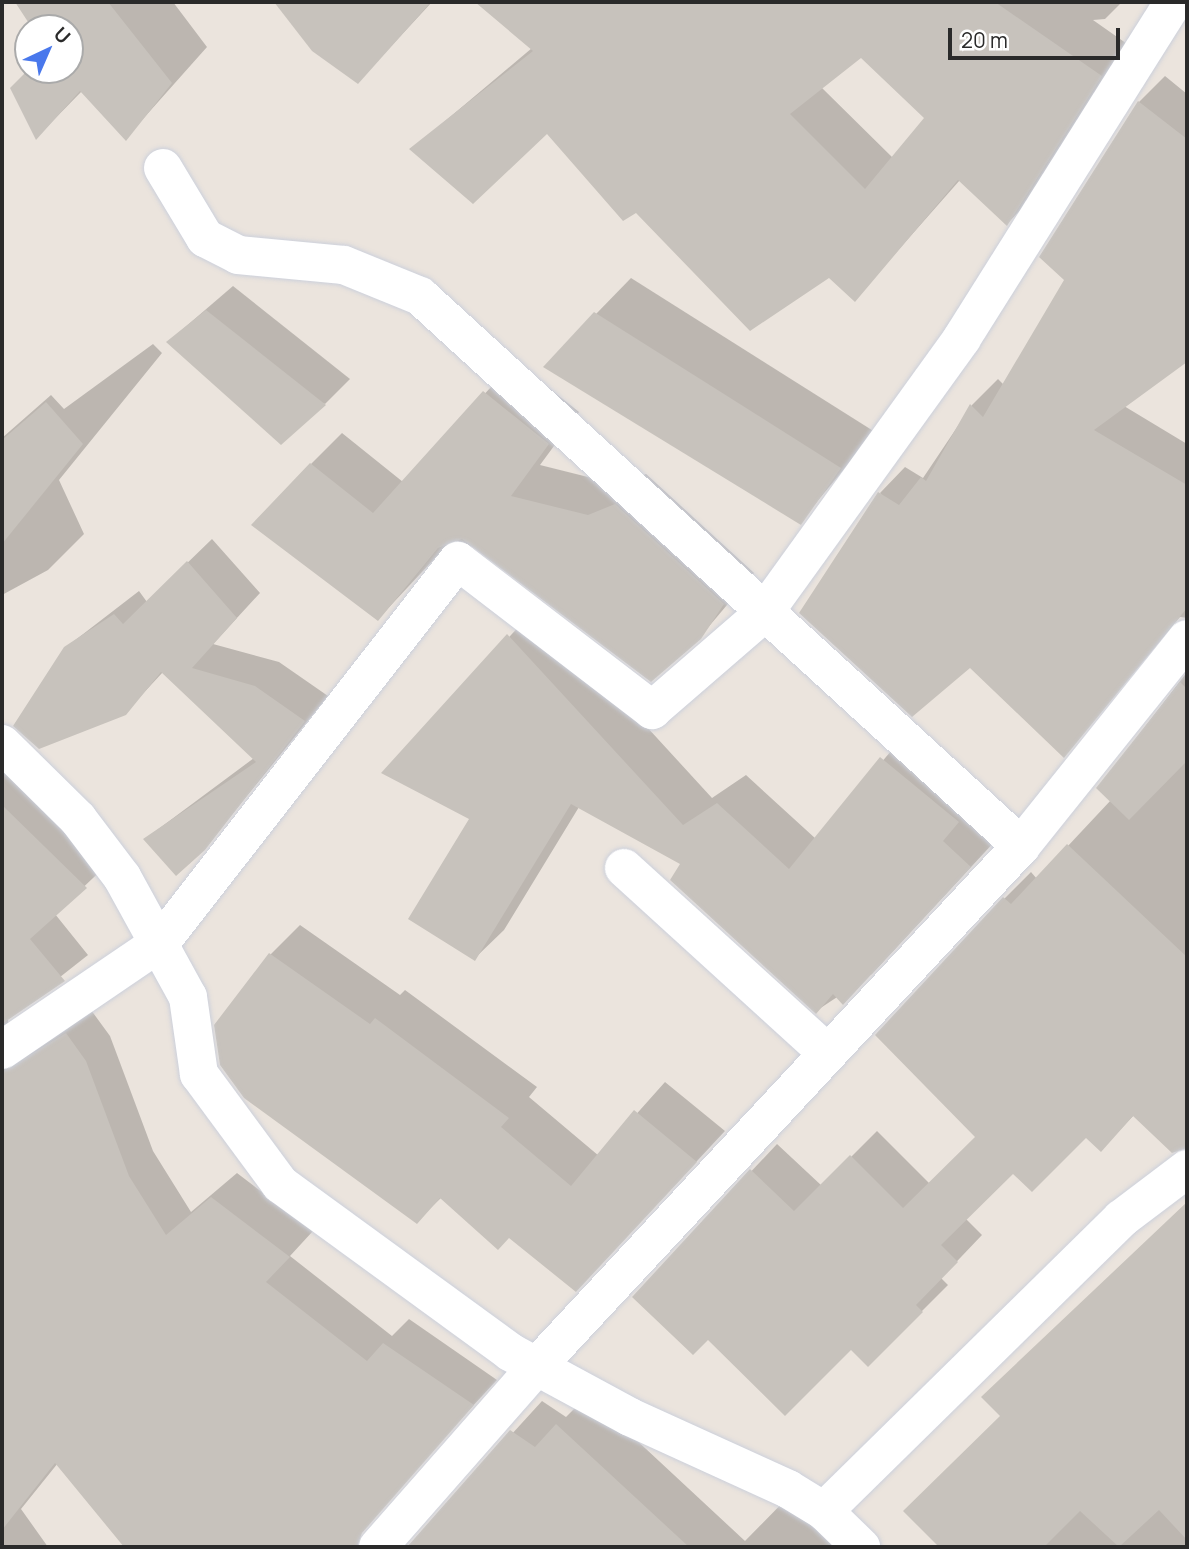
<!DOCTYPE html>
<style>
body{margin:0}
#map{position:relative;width:1189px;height:1549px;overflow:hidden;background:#ebe4dd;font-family:Manrope,sans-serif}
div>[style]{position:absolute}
.shadow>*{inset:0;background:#0003}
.building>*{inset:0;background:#c7c2bc}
.roads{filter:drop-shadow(0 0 2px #ccd0db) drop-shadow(0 0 2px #ccd0db)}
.minor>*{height:38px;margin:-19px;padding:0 19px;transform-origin:19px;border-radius:19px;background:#fff}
span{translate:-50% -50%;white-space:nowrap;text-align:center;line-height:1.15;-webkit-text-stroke:5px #fff;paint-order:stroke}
.frame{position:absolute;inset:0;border:4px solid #2a2a2a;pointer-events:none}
.north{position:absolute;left:14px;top:14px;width:70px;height:70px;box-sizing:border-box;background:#fff;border:2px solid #aaa;border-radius:50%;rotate:44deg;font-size:19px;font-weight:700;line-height:28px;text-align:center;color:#2a2a2a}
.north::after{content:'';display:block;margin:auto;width:24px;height:32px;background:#4978ec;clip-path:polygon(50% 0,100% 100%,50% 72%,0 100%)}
.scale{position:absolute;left:948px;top:28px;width:172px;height:32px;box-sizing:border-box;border:4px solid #2a2a2a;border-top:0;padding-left:9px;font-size:21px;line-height:24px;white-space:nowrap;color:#2a2a2a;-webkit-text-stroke:5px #fff;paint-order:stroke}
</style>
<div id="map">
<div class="shadow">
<i style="clip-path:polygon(36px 2px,173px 2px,207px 47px,126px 138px,82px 91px,37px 137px,31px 70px,70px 70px,70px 28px,34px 28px)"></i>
<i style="clip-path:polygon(276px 2px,432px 2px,358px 82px,313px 50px)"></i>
<i style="clip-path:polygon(evenodd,478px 2px,1122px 2px,1105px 19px,1093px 20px,1130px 46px,1036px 194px,1007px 224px,960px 180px,855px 299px,829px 276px,637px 211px,547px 132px,412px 149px,532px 48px,478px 2px,861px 55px,926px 118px,893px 158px,821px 87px,861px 55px)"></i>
<i style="clip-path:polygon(1165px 76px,1187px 94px,1187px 360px,1124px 406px,1187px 444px,1187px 618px,1180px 617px,1064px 755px,880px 493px,905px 467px,923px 478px,972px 405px,998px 379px,1004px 385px,1066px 280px,1139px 102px)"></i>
<i style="clip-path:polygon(631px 278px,875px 432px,800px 522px,596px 314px)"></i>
<i style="clip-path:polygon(233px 286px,350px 379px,325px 404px,169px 341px)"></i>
<i style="clip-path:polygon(153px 344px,162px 353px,59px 480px,84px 534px,48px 570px,2px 595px,2px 438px,51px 395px,64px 409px)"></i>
<i style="clip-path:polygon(515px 361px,579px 412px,540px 465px,620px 485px,646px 474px,754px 573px,700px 637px,453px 539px,378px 619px,311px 464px,342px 433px,403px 482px)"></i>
<i style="clip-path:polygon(212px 539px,260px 593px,213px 644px,279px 662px,328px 696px,204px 849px,145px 839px,254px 758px,163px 672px,125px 713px,65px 648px,139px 591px,147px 602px)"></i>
<i style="clip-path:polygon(537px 607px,712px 798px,746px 775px,816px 839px,909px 730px,998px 838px,872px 974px,816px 1011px,682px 863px,579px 807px,504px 930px,475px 958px,472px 819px,384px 772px)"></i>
<i style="clip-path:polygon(1187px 672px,1187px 1084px,1146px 1126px,1134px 1115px,1101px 1150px,1086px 1135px,1013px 1171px,965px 1218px,982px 1235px,941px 1278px,948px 1285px,868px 1365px,851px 1348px,708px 1337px,634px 1296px,777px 1144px,822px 1186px,877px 1131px,930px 1184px,978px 1137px,877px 1035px,1005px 898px,1031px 872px,1037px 879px,1111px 800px,1098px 788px)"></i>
<i style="clip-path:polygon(2px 742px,111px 861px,55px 914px,88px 955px,8px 1018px,9px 1038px,91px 1010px,110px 1036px,153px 1151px,191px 1212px,237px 1173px,313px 1231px,290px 1256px,392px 1336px,409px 1319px,497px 1380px,342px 1547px,127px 1547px,58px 1463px,21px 1509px,48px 1547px,2px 1547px,2px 956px,30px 935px,2px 897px)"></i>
<i style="clip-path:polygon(300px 925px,400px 995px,405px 990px,537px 1087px,529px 1097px,599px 1156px,665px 1082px,725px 1131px,605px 1260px,509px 1236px,442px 1197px,416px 1222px,270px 955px)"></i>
<i style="clip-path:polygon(1187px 1203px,1187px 1547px,941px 1547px,906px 1511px,1002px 1416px,1010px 1371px)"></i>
<i style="clip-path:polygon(588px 1395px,745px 1541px,797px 1488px,861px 1547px,409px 1547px,542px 1401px,566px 1417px)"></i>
</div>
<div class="building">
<i style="clip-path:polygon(15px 2px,108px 2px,172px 83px,126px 141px,80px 91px,36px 140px,10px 88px,28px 70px,70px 70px,70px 28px,32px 28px)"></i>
<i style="clip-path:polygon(274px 2px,431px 2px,358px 84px,312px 51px)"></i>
<i style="clip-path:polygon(evenodd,475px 2px,995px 2px,1102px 76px,1007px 226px,958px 180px,855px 302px,829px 278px,750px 331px,636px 213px,623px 221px,547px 134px,473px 204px,409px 149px,533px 51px,475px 2px,861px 58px,924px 118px,865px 189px,790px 114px,861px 58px)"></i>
<i style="clip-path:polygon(1138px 101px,1187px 139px,1187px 362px,1094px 430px,1187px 485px,1187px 608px,1064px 758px,970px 668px,912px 717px,799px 613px,878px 492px,899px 505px,921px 477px,926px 481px,970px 404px,983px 417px,1064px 280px,1039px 257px)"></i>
<i style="clip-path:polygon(206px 310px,326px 405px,281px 445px,166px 342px)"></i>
<i style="clip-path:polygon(594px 312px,841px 468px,801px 525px,543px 367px)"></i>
<i style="clip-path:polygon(483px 391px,549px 444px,511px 496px,588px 515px,615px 504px,724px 604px,701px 639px,651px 682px,462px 539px,438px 548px,378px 621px,251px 525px,310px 463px,373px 513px)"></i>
<i style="clip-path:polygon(46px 402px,83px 444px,2px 544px,2px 440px)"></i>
<i style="clip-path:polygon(187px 561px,237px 618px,192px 668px,255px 686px,305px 721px,205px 850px,176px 876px,143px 839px,256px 762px,161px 672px,126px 715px,39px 749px,13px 726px,64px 647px,114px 614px,123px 624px)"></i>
<i style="clip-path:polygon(507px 634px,683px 825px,717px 803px,789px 869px,880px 757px,959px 822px,943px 841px,971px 867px,843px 1005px,833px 994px,816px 1014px,670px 880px,680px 864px,571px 804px,475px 961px,408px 919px,469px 819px,381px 773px)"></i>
<i style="clip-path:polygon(1180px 682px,1187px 689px,1187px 761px,1129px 820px,1096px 788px)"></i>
<i style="clip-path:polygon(2px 805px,87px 888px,30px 939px,65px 981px,2px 1024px)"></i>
<i style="clip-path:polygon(1067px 844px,1187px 957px,1187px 1148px,1172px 1153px,1133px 1116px,1101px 1152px,1086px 1138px,1032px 1192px,1013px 1174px,941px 1245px,958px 1262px,916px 1305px,923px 1312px,868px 1367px,851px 1350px,785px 1416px,708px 1340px,693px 1355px,632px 1297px,750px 1169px,794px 1211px,850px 1155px,903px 1208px,975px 1137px,875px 1035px,1003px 897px,1011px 904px)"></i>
<i style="clip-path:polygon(269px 953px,370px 1024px,375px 1018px,509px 1118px,501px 1127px,571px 1186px,634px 1110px,697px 1162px,576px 1292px,509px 1238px,498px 1250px,440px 1198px,417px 1224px,244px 1098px,220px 1065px,214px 1025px)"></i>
<i style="clip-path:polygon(66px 1033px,86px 1061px,129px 1176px,166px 1235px,211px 1197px,290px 1257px,266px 1282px,367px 1361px,383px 1343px,474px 1405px,362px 1533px,357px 1547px,124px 1547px,55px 1463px,2px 1530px,2px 1072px)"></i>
<i style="clip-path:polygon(1187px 1202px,1187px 1540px,1159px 1510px,1119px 1547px,1080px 1511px,1044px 1547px,939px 1547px,903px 1511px,1000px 1416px,981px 1397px)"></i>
<i style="clip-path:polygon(556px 1424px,689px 1547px,407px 1547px,510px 1430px,535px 1447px)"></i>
</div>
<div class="roads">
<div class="minor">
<i style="left:163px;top:168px;width:82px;rotate:59deg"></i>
<i style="left:205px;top:238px;width:37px;rotate:27deg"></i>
<i style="left:238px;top:255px;width:106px;rotate:5.4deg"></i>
<i style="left:344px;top:265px;width:82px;rotate:22.2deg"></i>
<i style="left:420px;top:296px;width:815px;rotate:42.46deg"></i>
<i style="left:2px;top:744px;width:107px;rotate:44.6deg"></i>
<i style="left:78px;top:819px;width:73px;rotate:52.8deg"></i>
<i style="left:122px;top:877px;width:137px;rotate:61.2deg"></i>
<i style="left:188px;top:997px;width:78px;rotate:81.9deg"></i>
<i style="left:199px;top:1074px;width:137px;rotate:53.6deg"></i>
<i style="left:280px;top:1184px;width:285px;rotate:36.1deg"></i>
<i style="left:510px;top:1352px;width:136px;rotate:28.4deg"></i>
<i style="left:630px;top:1417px;width:174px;rotate:24.5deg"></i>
<i style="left:788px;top:1489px;width:42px;rotate:31.4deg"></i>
<i style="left:824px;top:1511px;width:52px;rotate:44.2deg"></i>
<i style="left:624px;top:868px;width:275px;rotate:42.3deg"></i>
<i style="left:2px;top:1050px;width:192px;rotate:-34.2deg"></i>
<i style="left:161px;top:942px;width:483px;rotate:-52.1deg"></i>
<i style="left:458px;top:561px;width:245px;rotate:37.5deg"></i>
<i style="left:652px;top:710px;width:148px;rotate:-40.9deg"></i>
<i style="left:764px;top:613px;width:339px;rotate:-54.2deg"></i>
<i style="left:962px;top:338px;width:397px;rotate:-57.8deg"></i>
<i style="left:824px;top:1511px;width:417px;rotate:-44.5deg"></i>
<i style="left:1121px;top:1219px;width:83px;rotate:-37.1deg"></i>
<i style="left:378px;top:1547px;width:241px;rotate:-48.7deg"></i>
<i style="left:537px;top:1366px;width:710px;rotate:-47.05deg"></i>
<i style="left:1021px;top:846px;width:265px;rotate:-51.3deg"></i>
</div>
</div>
<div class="frame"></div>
<div class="north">U</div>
<div class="scale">20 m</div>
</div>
